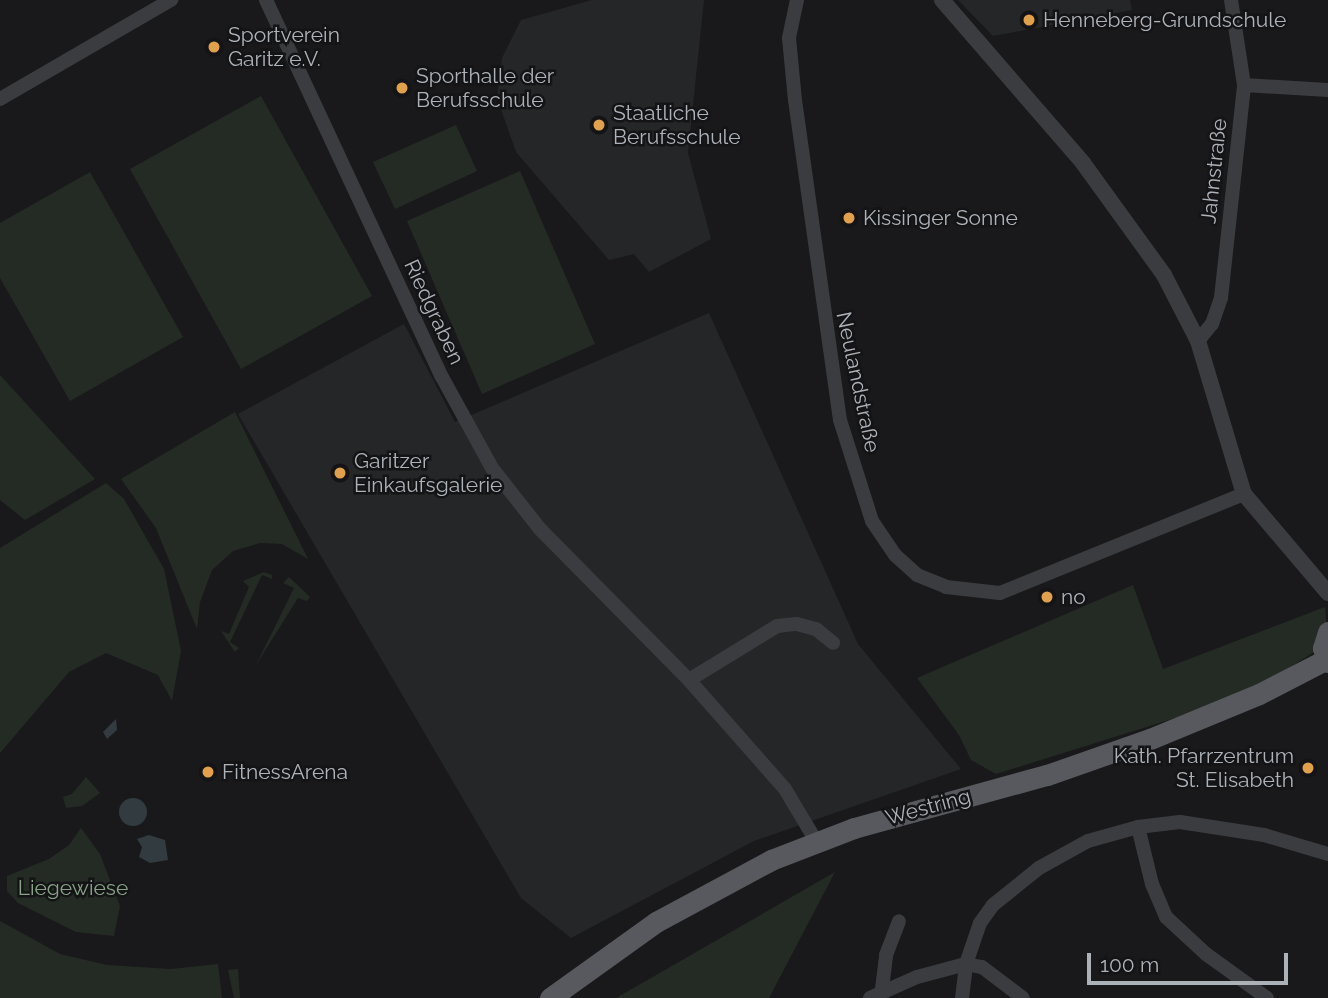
<!DOCTYPE html>
<meta charset="utf-8">
<style>
body{margin:0}
#map{position:relative;width:1328px;height:998px;overflow:hidden;background:#19191b;font-family:Raleway,sans-serif}
div>[style]{position:absolute}
.built>*{inset:0;background:#252628}
.green>*{inset:0;background:#242b24}
.water>*{inset:0;background:#323b40}
.round{border-radius:50%}
.minor>*{height:14px;margin:-7px;padding:0 7px;transform-origin:7px;border-radius:7px;background:#3b3c40}
.tertiary>*{height:16px;margin:-8px;padding:0 8px;transform-origin:8px;border-radius:8px;background:#3b3c40}
.primary>*{height:21px;margin:-10.5px;padding:0 10.5px;transform-origin:10.5px;border-radius:10.5px;background:#57595e}
.dots>*{width:19px;height:19px;translate:-50% -50%;box-sizing:border-box;border:4px solid #141416;border-radius:50%}
span{translate:-50% -50%;white-space:nowrap;text-align:center;line-height:1.15;-webkit-text-stroke:5px #141416;paint-order:stroke}
.poi-label{font-size:21px;color:#adb2b9}
.left{translate:0 -50%;text-align:left}
.right{translate:-100% -50%;text-align:right}
.street-label{font-size:21px;color:#adb2b9}
.park-label{font-size:21px;color:#87a286}
.scale{position:absolute;left:1087px;top:953px;width:201px;height:32px;box-sizing:border-box;border:4px solid #adb2b9;border-top:0;padding-left:9px;font-size:21px;line-height:24px;white-space:nowrap;color:#adb2b9;-webkit-text-stroke:5px #141416;paint-order:stroke}
</style>
<div id="map">
<div class="built">
<i style="clip-path:polygon(592px 0,704px 0,688px 153px,711px 239px,649px 272px,634px 254px,609px 260px,516px 152px,497px 98px,502px 58px,521px 20px)"></i>
<i style="clip-path:polygon(958px 0,1130px 0,1132px 10px,993px 36px)"></i>
<i style="clip-path:polygon(709px 313px,858px 644px,961px 769px,754px 841px,571px 938px,521px 898px,238px 414px,404px 324px,455px 422px)"></i>
</div>
<div class="green">
<i style="clip-path:polygon(261px 96px,372px 296px,241px 369px,130px 169px)"></i>
<i style="clip-path:polygon(456px 125px,477px 171px,395px 209px,373px 162px)"></i>
<i style="clip-path:polygon(520px 171px,595px 344px,482px 394px,407px 221px)"></i>
<i style="clip-path:polygon(90px 172px,183px 337px,70px 401px,0 278px,0 223px)"></i>
<i style="clip-path:polygon(0 375px,95px 479px,25px 520px,0 500px)"></i>
<i style="clip-path:polygon(235px 412px,308px 559px,282px 544px,260px 543px,233px 551px,212px 570px,200px 602px,197px 629px,156px 528px,121px 479px)"></i>
<i style="clip-path:polygon(106px 483px,124px 499px,164px 569px,181px 651px,172px 701px,158px 675px,106px 653px,69px 672px,0 753px,0 548px)"></i>
<i style="clip-path:polygon(264px 572px,272px 575px,272px 579px,262px 575px,230px 642px,239px 648px,235px 652px,221px 631px,229px 634px,249px 587px,243px 581px)"></i>
<i style="clip-path:polygon(289px 577px,310px 597px,307px 601px,298px 598px,256px 665px,294px 588px,283px 583px)"></i>
<i style="clip-path:polygon(1133px 585px,1163px 669px,1325px 607px,1328px 643px,1270px 680px,1188px 714px,996px 774px,971px 760px,959px 735px,917px 678px)"></i>
<i style="clip-path:polygon(86px 777px,100px 793px,82px 806px,66px 808px,63px 797px,72px 794px)"></i>
<i style="clip-path:polygon(81px 828px,100px 854px,120px 906px,114px 936px,76px 932px,18px 903px,7px 891px,7px 876px,49px 859px,69px 845px)"></i>
<i style="clip-path:polygon(835px 872px,769px 998px,616px 998px,651px 978px)"></i>
<i style="clip-path:polygon(0 921px,60px 954px,107px 965px,171px 969px,218px 964px,222px 998px,0 998px)"></i>
<i style="clip-path:polygon(238px 969px,240px 998px,234px 998px,228px 970px)"></i>
</div>
<div class="water">
<i style="clip-path:polygon(116px 719px,117px 730px,107px 739px,103px 732px)"></i>
<i class="round" style="left:119px;top:798px;width:28px;height:28px"></i>
<i style="clip-path:polygon(149px 835px,165px 840px,168px 860px,150px 863px,139px 857px,142px 847px,137px 839px)"></i>
</div>
<div class="minor">
<i style="left:266px;top:0;width:416px;rotate:65deg"></i>
<i style="left:442px;top:377px;width:104px;rotate:61.2deg"></i>
<i style="left:492px;top:468px;width:78px;rotate:51.8deg"></i>
<i style="left:540px;top:529px;width:212px;rotate:45.4deg"></i>
<i style="left:689px;top:680px;width:145px;rotate:48.6deg"></i>
<i style="left:785px;top:789px;width:61px;rotate:59.2deg"></i>
<i style="left:797px;top:0;width:39px;rotate:102deg"></i>
<i style="left:789px;top:38px;width:62px;rotate:84.5deg"></i>
<i style="left:795px;top:100px;width:323px;rotate:82deg"></i>
<i style="left:840px;top:420px;width:106px;rotate:72.4deg"></i>
<i style="left:872px;top:521px;width:41px;rotate:55.9deg"></i>
<i style="left:895px;top:555px;width:30px;rotate:42deg"></i>
<i style="left:917px;top:575px;width:31px;rotate:22deg"></i>
<i style="left:946px;top:587px;width:54px;rotate:6.3deg"></i>
<i style="left:1000px;top:593px;width:263px;rotate:-22.1deg"></i>
<i style="left:1244px;top:85px;width:84px;rotate:3.4deg"></i>
<i style="left:0;top:99px;width:198px;rotate:-30.1deg"></i>
<i style="left:1198px;top:341px;width:22px;rotate:-51deg"></i>
<i style="left:1212px;top:324px;width:28px;rotate:-71deg"></i>
<i style="left:1221px;top:298px;width:214px;rotate:-83.8deg"></i>
<i style="left:1244px;top:85px;width:86px;rotate:-98.7deg"></i>
<i style="left:689px;top:680px;width:103px;rotate:-31.5deg"></i>
<i style="left:777px;top:626px;width:20px;rotate:-6deg"></i>
<i style="left:797px;top:624px;width:20px;rotate:15deg"></i>
<i style="left:816px;top:629px;width:22px;rotate:39deg"></i>
<i style="left:1138px;top:827px;width:59px;rotate:76.2deg"></i>
<i style="left:1152px;top:884px;width:36px;rotate:67deg"></i>
<i style="left:1166px;top:917px;width:54px;rotate:42.8deg"></i>
<i style="left:1206px;top:954px;width:75px;rotate:35.8deg"></i>
<i style="left:882px;top:989px;width:34px;rotate:-83deg"></i>
<i style="left:886px;top:955px;width:36px;rotate:-69deg"></i>
<i style="left:870px;top:998px;width:51px;rotate:-24.1deg"></i>
<i style="left:917px;top:977px;width:51px;rotate:-14.9deg"></i>
<i style="left:966px;top:964px;width:16px;rotate:11deg"></i>
<i style="left:982px;top:967px;width:51px;rotate:37.1deg"></i>
<i style="left:962px;top:998px;width:34px;rotate:-83deg"></i>
<i style="left:966px;top:964px;width:43px;rotate:-71.1deg"></i>
<i style="left:980px;top:923px;width:22px;rotate:-54deg"></i>
<i style="left:993px;top:905px;width:59px;rotate:-38.8deg"></i>
<i style="left:1039px;top:868px;width:56px;rotate:-28.9deg"></i>
<i style="left:1088px;top:841px;width:52px;rotate:-15.6deg"></i>
<i style="left:1138px;top:827px;width:42px;rotate:-6.8deg"></i>
<i style="left:1180px;top:822px;width:85px;rotate:8.8deg"></i>
<i style="left:1264px;top:835px;width:67px;rotate:16.5deg"></i>
</div>
<div class="tertiary">
<i style="left:942px;top:0;width:216px;rotate:49.1deg"></i>
<i style="left:1083px;top:163px;width:138px;rotate:54.1deg"></i>
<i style="left:1164px;top:275px;width:74px;rotate:62.7deg"></i>
<i style="left:1198px;top:341px;width:160px;rotate:73.3deg"></i>
<i style="left:1244px;top:494px;width:130px;rotate:49.7deg"></i>
</div>
<div class="primary">
<i style="left:1328px;top:632px;width:17px;rotate:107deg"></i>
<i style="left:1323px;top:648px;width:15px;rotate:70deg"></i>
<i style="left:550px;top:998px;width:130px;rotate:-35.6deg"></i>
<i style="left:656px;top:922px;width:131px;rotate:-28.3deg"></i>
<i style="left:771px;top:860px;width:89px;rotate:-21.1deg"></i>
<i style="left:854px;top:828px;width:200px;rotate:-15.4deg"></i>
<i style="left:1047px;top:775px;width:109px;rotate:-19.3deg"></i>
<i style="left:1150px;top:739px;width:118px;rotate:-22.4deg"></i>
<i style="left:1259px;top:694px;width:76px;rotate:-27.2deg"></i>
</div>
<div class="dots">
<i style="left:1029px;top:20px;background:#e1a04b"></i>
<i style="left:214px;top:47px;background:#e1a04b"></i>
<i style="left:402px;top:88px;background:#e1a04b"></i>
<i style="left:599px;top:125px;background:#e1a04b"></i>
<i style="left:849px;top:218px;background:#e1a04b"></i>
<i style="left:340px;top:473px;background:#e1a04b"></i>
<i style="left:1047px;top:597px;background:#e1a04b"></i>
<i style="left:1308px;top:768px;background:#e1a04b"></i>
<i style="left:208px;top:772px;background:#e1a04b"></i>
</div>
<div class="poi-label">
<span class="left" style="left:1043px;top:20px">Henneberg-Grundschule</span>
<span class="left" style="left:228px;top:47px">Sportverein<br>Garitz e.V.</span>
<span class="left" style="left:416px;top:88px">Sporthalle der<br>Berufsschule</span>
<span class="left" style="left:613px;top:125px">Staatliche<br>Berufsschule</span>
<span class="left" style="left:863px;top:218px">Kissinger Sonne</span>
<span class="left" style="left:354px;top:473px">Garitzer<br>Einkaufsgalerie</span>
<span class="left" style="left:1061px;top:597px">no</span>
<span class="right" style="left:1294px;top:768px">Kath. Pfarrzentrum<br>St. Elisabeth</span>
<span class="left" style="left:222px;top:772px">FitnessArena</span>
</div>
<div class="street-label">
<span style="left:1214px;top:171px;rotate:-84deg">Jahnstraße</span>
<span style="left:434px;top:312px;rotate:65deg">Riedgraben</span>
<span style="left:858px;top:382px;rotate:78deg">Neulandstraße</span>
<span style="left:928px;top:807px;rotate:-15deg">Westring</span>
</div>
<div class="park-label">
<span style="left:73px;top:888px">Liegewiese</span>
</div>
<div class="scale">100 m</div>
</div>
